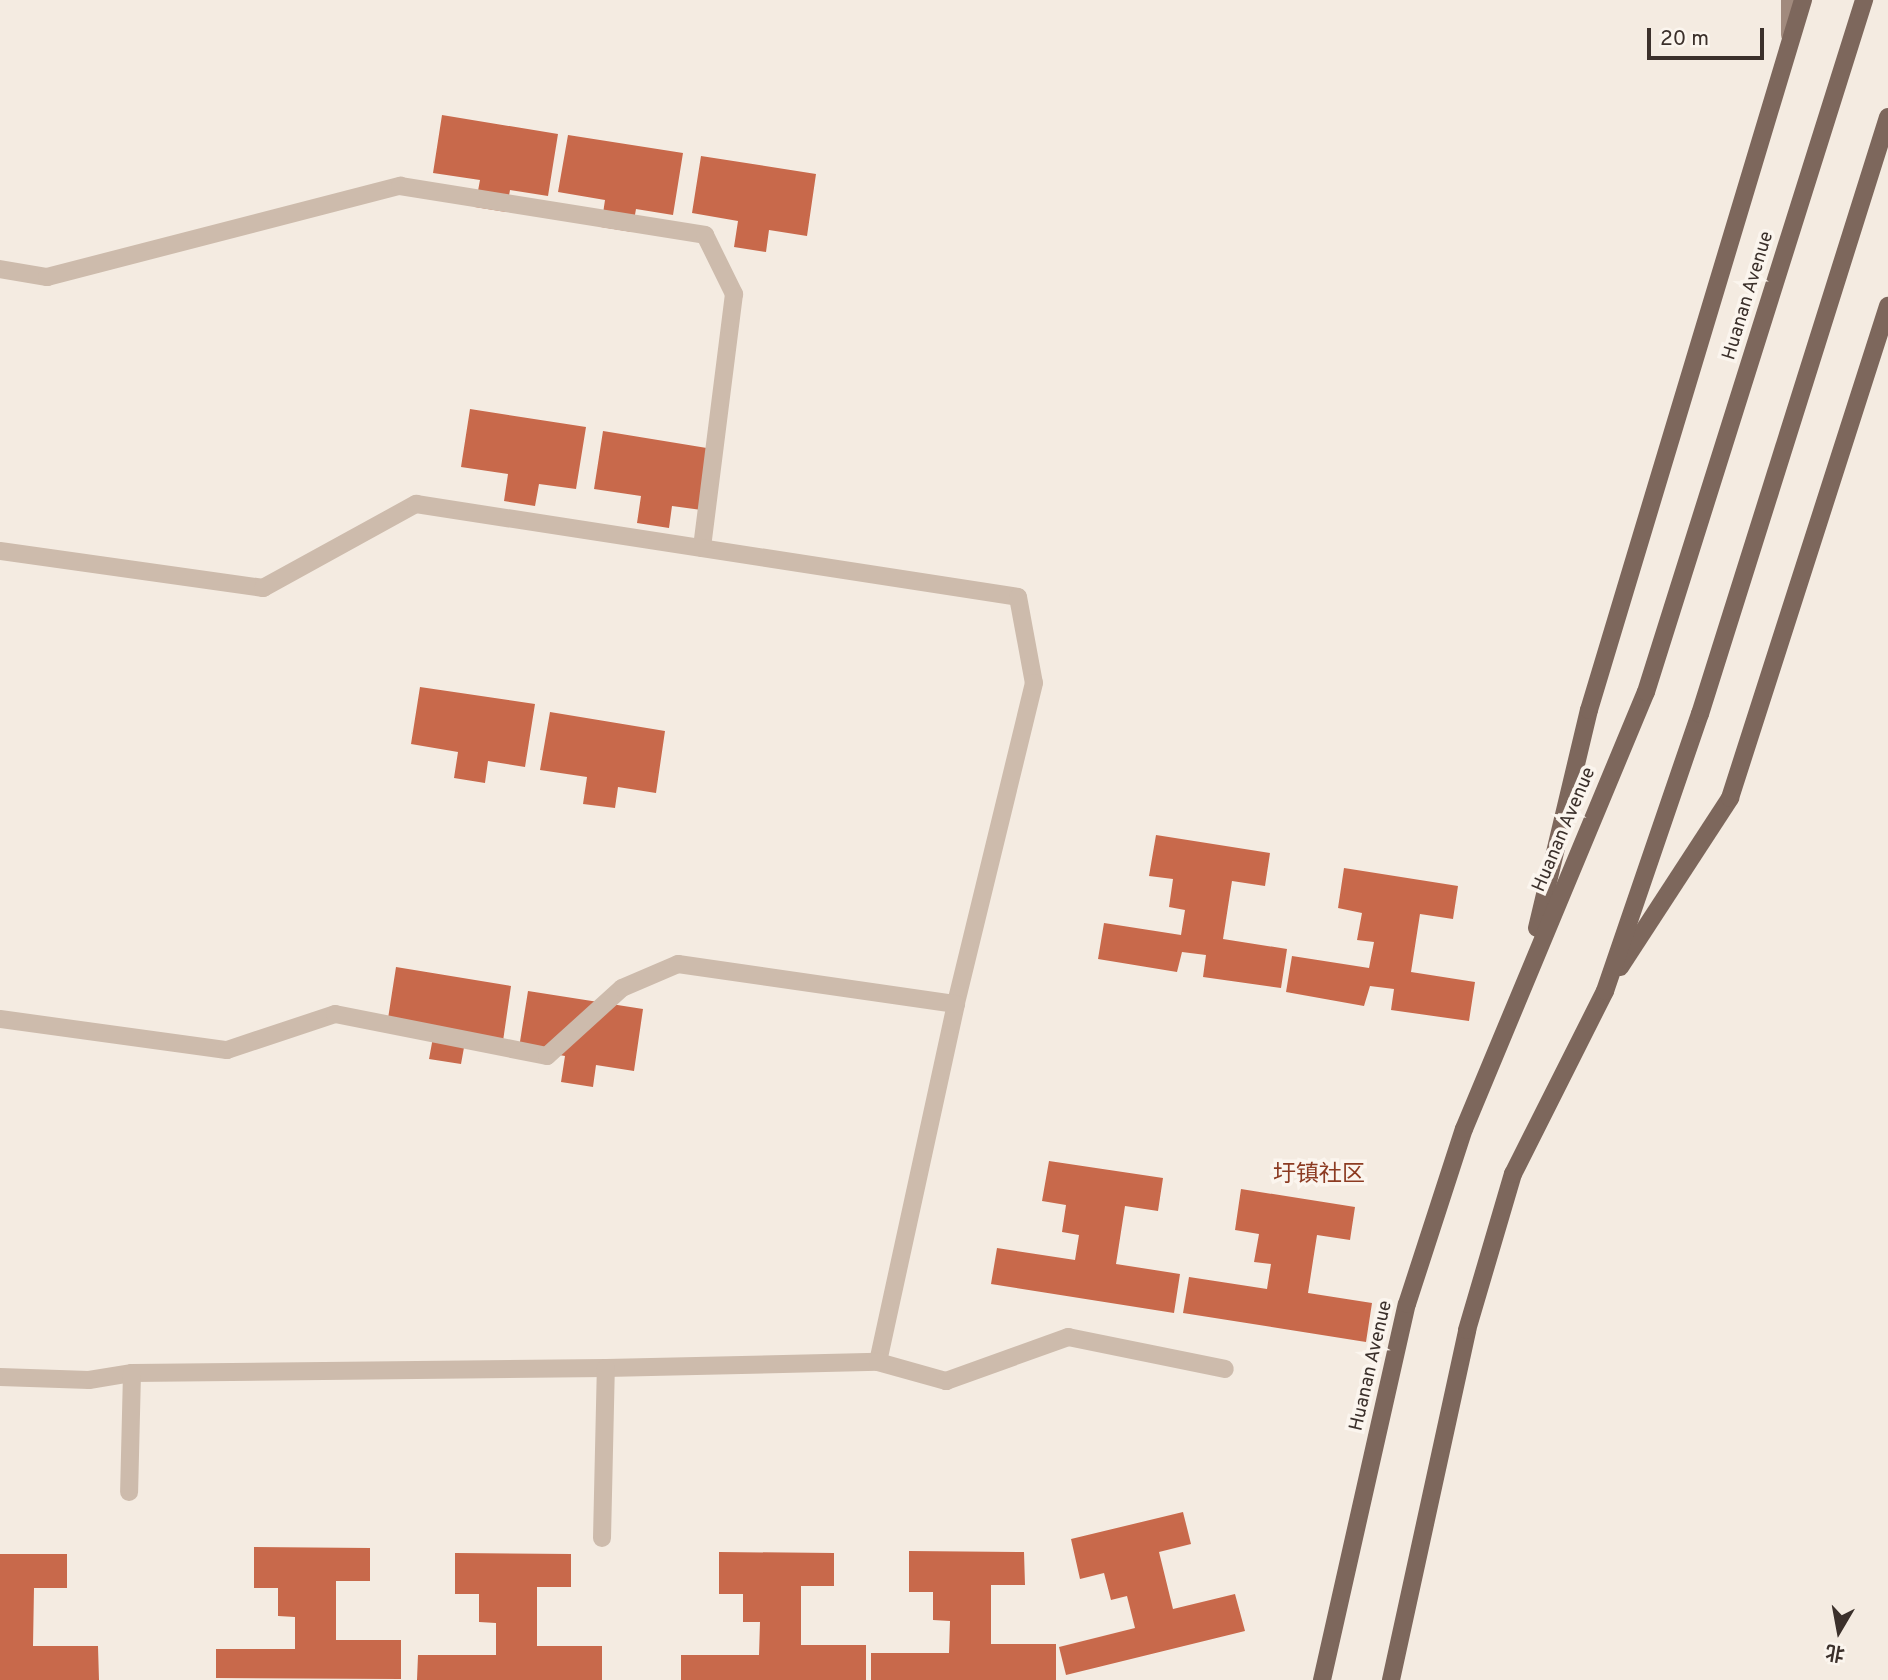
<!DOCTYPE html>
<meta charset="utf-8">
<style>
body{margin:0}
#map{position:relative;width:1888px;height:1680px;overflow:hidden;background:#f4ebe1;font-family:Overpass,"Noto Sans SC",sans-serif}
div>[style]{position:absolute}
.building>*{inset:0;background:#c8694b}
.street>*{height:18px;margin:-9px;padding:0 9px;transform-origin:9px;border-radius:9px;background:#cdbbac}
.secondary>*{height:18px;margin:-9px;padding:0 9px;transform-origin:9px;border-radius:9px;background:#a18a7d}
.primary>*{height:18px;margin:-9px;padding:0 9px;transform-origin:9px;border-radius:9px;background:#7d675c}
span{translate:-50% -50%;white-space:nowrap;text-align:center;line-height:1.15;-webkit-text-stroke:7px #fbf5ee;paint-order:stroke}
.street-label{font-size:19px;color:#3b302b}
.quarter-label{font-size:23px;color:#8c3b22}
.north{position:absolute;left:1804px;top:1596px;width:70px;height:70px;-webkit-text-stroke:5px #fbf5ee;paint-order:stroke;rotate:190deg;font-size:19px;font-weight:700;line-height:28px;text-align:center;color:#3b302b}
.north::after{content:'';display:block;margin:auto;width:24px;height:32px;background:#3b302b;clip-path:polygon(50% 0,100% 100%,50% 72%,0 100%)}
.scale{position:absolute;left:1647px;top:28px;width:117px;height:32px;box-sizing:border-box;border:4px solid #3b302b;border-top:0;padding-left:9px;font-size:21px;line-height:24px;white-space:nowrap;color:#3b302b;-webkit-text-stroke:5px #fbf5ee;paint-order:stroke}
</style>
<div id="map">
<div class="building">
<i style="clip-path:polygon(442px 115px,558px 134px,548px 196px,510px 190px,506px 212px,475px 207px,480px 180px,433px 173px)"></i>
<i style="clip-path:polygon(568px 135px,683px 153px,673px 215px,636px 209px,632px 232px,601px 227px,605px 200px,558px 192px)"></i>
<i style="clip-path:polygon(701px 156px,816px 174px,807px 236px,769px 230px,766px 252px,734px 247px,738px 221px,692px 213px)"></i>
<i style="clip-path:polygon(470px 409px,586px 427px,576px 489px,539px 484px,535px 506px,504px 501px,508px 474px,461px 467px)"></i>
<i style="clip-path:polygon(603px 431px,719px 450px,709px 511px,672px 506px,669px 528px,637px 523px,641px 496px,594px 489px)"></i>
<i style="clip-path:polygon(420px 687px,535px 704px,525px 767px,488px 761px,485px 783px,454px 778px,458px 752px,411px 744px)"></i>
<i style="clip-path:polygon(550px 712px,665px 731px,656px 793px,618px 787px,615px 808px,583px 804px,587px 777px,540px 770px)"></i>
<i style="clip-path:polygon(1156px 835px,1270px 853px,1265px 886px,1232px 881px,1223px 939px,1287px 949px,1281px 988px,1203px 977px,1206px 955px,1182px 952px,1177px 972px,1098px 959px,1104px 923px,1181px 935px,1185px 910px,1169px 907px,1173px 879px,1149px 876px)"></i>
<i style="clip-path:polygon(1344px 868px,1458px 886px,1453px 919px,1420px 914px,1411px 972px,1475px 982px,1469px 1021px,1391px 1010px,1394px 989px,1370px 986px,1364px 1006px,1286px 992px,1292px 956px,1369px 968px,1374px 942px,1357px 940px,1362px 913px,1338px 908px)"></i>
<i style="clip-path:polygon(396px 967px,511px 986px,502px 1048px,465px 1042px,461px 1064px,429px 1059px,434px 1032px,387px 1025px)"></i>
<i style="clip-path:polygon(528px 991px,643px 1009px,634px 1071px,596px 1065px,593px 1087px,561px 1082px,565px 1056px,519px 1048px)"></i>
<i style="clip-path:polygon(1049px 1161px,1163px 1178px,1158px 1211px,1125px 1206px,1116px 1264px,1180px 1274px,1174px 1313px,991px 1284px,997px 1248px,1075px 1260px,1079px 1235px,1062px 1232px,1066px 1205px,1042px 1201px)"></i>
<i style="clip-path:polygon(1241px 1189px,1355px 1207px,1350px 1240px,1317px 1235px,1308px 1293px,1372px 1303px,1366px 1342px,1183px 1313px,1189px 1277px,1267px 1289px,1271px 1264px,1254px 1262px,1259px 1234px,1235px 1230px)"></i>
<i style="clip-path:polygon(1183px 1512px,1191px 1544px,1159px 1552px,1173px 1609px,1235px 1594px,1245px 1631px,1066px 1675px,1059px 1647px,1135px 1628px,1127px 1596px,1111px 1600px,1104px 1573px,1080px 1579px,1071px 1539px)"></i>
<i style="clip-path:polygon(254px 1547px,370px 1548px,370px 1581px,336px 1581px,336px 1640px,401px 1640px,401px 1679px,216px 1678px,216px 1649px,295px 1649px,295px 1617px,278px 1616px,278px 1588px,254px 1588px)"></i>
<i style="clip-path:polygon(909px 1551px,1024px 1552px,1025px 1585px,991px 1585px,991px 1644px,1056px 1644px,1056px 1680px,871px 1680px,871px 1653px,949px 1653px,950px 1621px,933px 1620px,933px 1592px,909px 1592px)"></i>
<i style="clip-path:polygon(719px 1552px,834px 1553px,834px 1586px,801px 1586px,801px 1645px,866px 1645px,866px 1680px,681px 1680px,681px 1655px,759px 1655px,760px 1622px,743px 1622px,743px 1594px,719px 1594px)"></i>
<i style="clip-path:polygon(455px 1553px,571px 1554px,571px 1587px,537px 1587px,537px 1646px,602px 1646px,602px 1680px,417px 1680px,418px 1655px,496px 1655px,496px 1623px,479px 1622px,479px 1594px,455px 1594px)"></i>
<i style="clip-path:polygon(0 1554px,67px 1554px,67px 1588px,34px 1588px,33px 1646px,98px 1646px,99px 1680px,0 1680px)"></i>
</div>
<div class="street">
<i style="left:0;top:269px;width:48px;rotate:9.7deg"></i>
<i style="left:47px;top:277px;width:365px;rotate:-14.5deg"></i>
<i style="left:400px;top:186px;width:309px;rotate:9.1deg"></i>
<i style="left:705px;top:235px;width:66px;rotate:63.8deg"></i>
<i style="left:734px;top:294px;width:256px;rotate:97.2deg"></i>
<i style="left:0;top:551px;width:266px;rotate:8deg"></i>
<i style="left:263px;top:588px;width:175px;rotate:-28.8deg"></i>
<i style="left:416px;top:504px;width:609px;rotate:8.78deg"></i>
<i style="left:1018px;top:597px;width:87px;rotate:79.5deg"></i>
<i style="left:1034px;top:683px;width:330px;rotate:103.7deg"></i>
<i style="left:956px;top:1004px;width:366px;rotate:102.3deg"></i>
<i style="left:0;top:1019px;width:229px;rotate:7.8deg"></i>
<i style="left:227px;top:1050px;width:114px;rotate:-18.4deg"></i>
<i style="left:335px;top:1014px;width:216px;rotate:11.2deg"></i>
<i style="left:547px;top:1056px;width:101px;rotate:-42.2deg"></i>
<i style="left:622px;top:988px;width:61px;rotate:-23.2deg"></i>
<i style="left:678px;top:964px;width:281px;rotate:8.2deg"></i>
<i style="left:132px;top:1373px;width:474px;rotate:-0.6deg"></i>
<i style="left:606px;top:1368px;width:272px;rotate:-1.3deg"></i>
<i style="left:878px;top:1362px;width:71px;rotate:15.6deg"></i>
<i style="left:946px;top:1381px;width:130px;rotate:-19.8deg"></i>
<i style="left:1068px;top:1337px;width:160px;rotate:11.5deg"></i>
<i style="left:0;top:1377px;width:89px;rotate:1.9deg"></i>
<i style="left:89px;top:1380px;width:44px;rotate:-9.2deg"></i>
<i style="left:132px;top:1373px;width:119px;rotate:91.4deg"></i>
<i style="left:602px;top:1538px;width:170px;rotate:-88.7deg"></i>
</div>
<div class="secondary">
<i style="left:1790px;top:35px;width:35px;rotate:-90deg"></i>
</div>
<div class="primary">
<i style="left:1537px;top:928px;width:224px;rotate:-76.6deg"></i>
<i style="left:1589px;top:710px;width:742px;rotate:-73.23deg"></i>
<i style="left:1620px;top:967px;width:202px;rotate:-56.9deg"></i>
<i style="left:1730px;top:798px;width:517px;rotate:-72.2deg"></i>
<i style="left:1322px;top:1680px;width:385px;rotate:-77.3deg"></i>
<i style="left:1407px;top:1304px;width:184px;rotate:-72deg"></i>
<i style="left:1464px;top:1129px;width:473px;rotate:-67.4deg"></i>
<i style="left:1646px;top:692px;width:726px;rotate:-72.51deg"></i>
<i style="left:1391px;top:1680px;width:358px;rotate:-77.7deg"></i>
<i style="left:1467px;top:1330px;width:163px;rotate:-73.6deg"></i>
<i style="left:1513px;top:1174px;width:205px;rotate:-63.3deg"></i>
<i style="left:1605px;top:991px;width:293px;rotate:-71.1deg"></i>
<i style="left:1700px;top:714px;width:626px;rotate:-72.52deg"></i>
</div>
<div class="street-label">
<span style="left:1749px;top:296px;rotate:-73deg">Huanan Avenue</span>
<span style="left:1565px;top:830px;rotate:-67deg">Huanan Avenue</span>
<span style="left:1372px;top:1366px;rotate:-77deg">Huanan Avenue</span>
</div>
<div class="quarter-label">
<span style="left:1319px;top:1176px">圩镇社区</span>
</div>
<div class="north">北</div>
<div class="scale">20 m</div>
</div>
